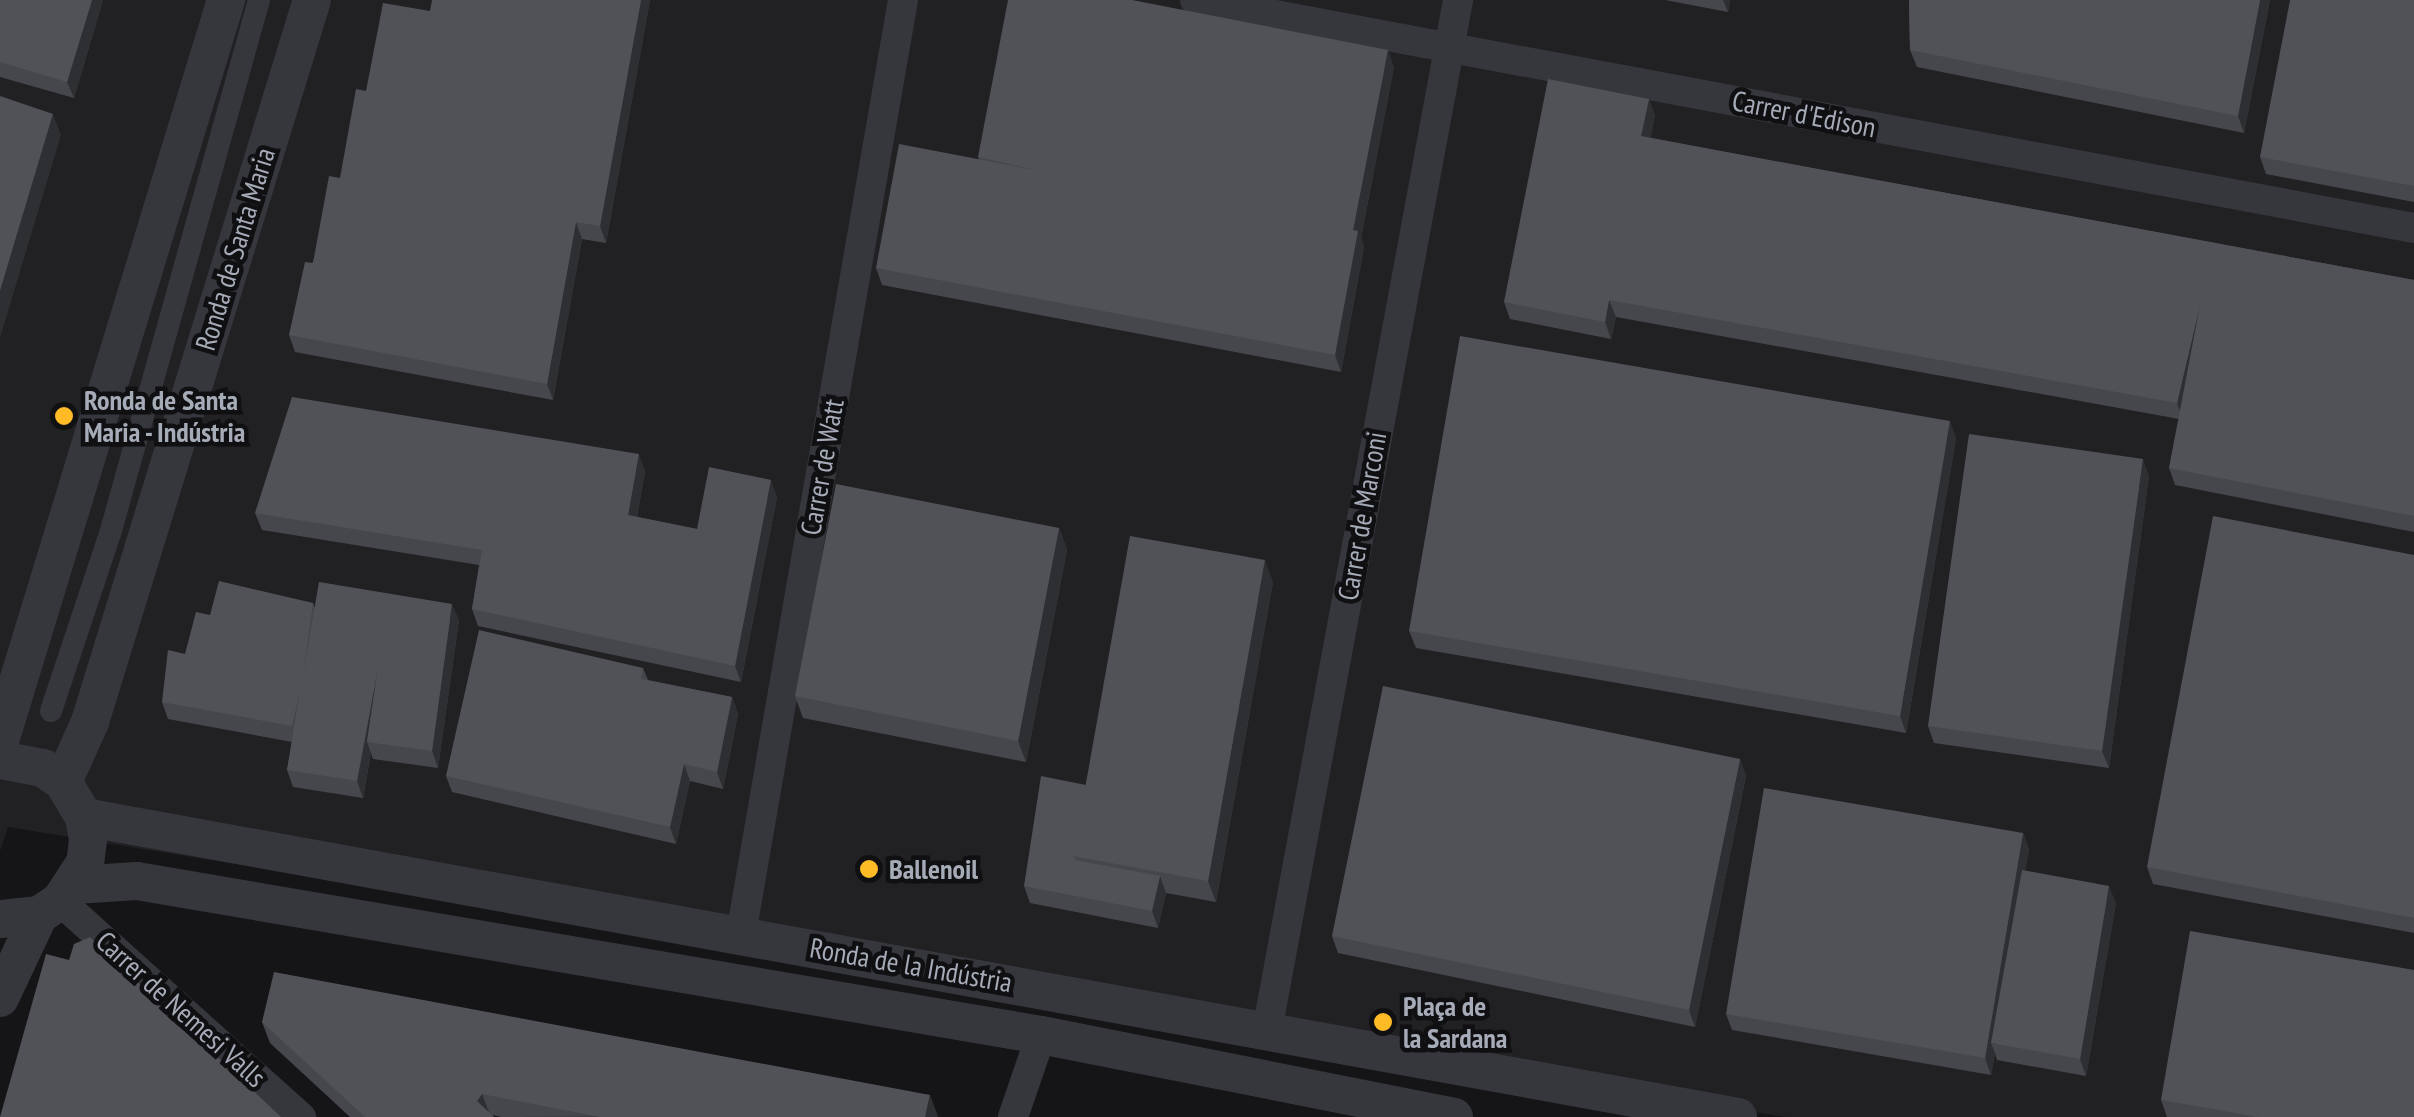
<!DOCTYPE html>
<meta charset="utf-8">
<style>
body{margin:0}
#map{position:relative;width:2414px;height:1117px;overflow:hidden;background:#151517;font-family:"PT Sans Narrow",sans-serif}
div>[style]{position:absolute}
.built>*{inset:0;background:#212124}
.pedestrian>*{height:22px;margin:-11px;padding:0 11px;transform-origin:11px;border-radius:11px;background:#36373d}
.minor>*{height:30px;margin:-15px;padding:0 15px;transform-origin:15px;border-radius:15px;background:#36373d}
.tertiary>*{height:38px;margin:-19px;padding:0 19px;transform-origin:19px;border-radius:19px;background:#36373d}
.wall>*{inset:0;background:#46474c}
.shaded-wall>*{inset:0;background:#2e2f32}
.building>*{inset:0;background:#515258}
.dots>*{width:28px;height:28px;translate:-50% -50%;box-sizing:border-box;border:5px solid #101012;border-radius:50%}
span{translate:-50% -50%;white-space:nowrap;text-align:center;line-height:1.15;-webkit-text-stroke:9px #101012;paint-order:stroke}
.street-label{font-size:28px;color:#a6abb8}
.poi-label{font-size:28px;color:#a6abb8;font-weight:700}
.left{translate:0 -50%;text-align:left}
</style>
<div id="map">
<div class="built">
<i style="clip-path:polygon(0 0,2414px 0,2414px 1117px,1785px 1117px,8px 827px,0 851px)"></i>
</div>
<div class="pedestrian">
<i style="left:51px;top:711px;width:187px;rotate:-71.6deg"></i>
<i style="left:110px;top:534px;width:554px;rotate:-74.41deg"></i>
</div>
<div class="minor">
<i style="left:1195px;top:0;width:1240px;rotate:10.59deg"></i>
<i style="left:60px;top:901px;width:324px;rotate:41.9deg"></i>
<i style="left:741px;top:934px;width:948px;rotate:-80.16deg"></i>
<i style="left:1267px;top:1031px;width:1049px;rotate:-79.5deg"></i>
<i style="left:1013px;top:1117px;width:87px;rotate:-71.1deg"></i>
</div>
<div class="tertiary">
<i style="left:0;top:741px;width:775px;rotate:-73.04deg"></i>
<i style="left:0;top:760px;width:44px;rotate:10.5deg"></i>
<i style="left:43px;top:768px;width:24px;rotate:35deg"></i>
<i style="left:63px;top:782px;width:41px;rotate:59deg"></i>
<i style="left:84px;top:817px;width:23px;rotate:80deg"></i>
<i style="left:88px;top:840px;width:23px;rotate:97deg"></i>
<i style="left:85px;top:863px;width:45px;rotate:123.3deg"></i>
<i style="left:60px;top:901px;width:25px;rotate:146deg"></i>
<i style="left:39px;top:915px;width:39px;rotate:174deg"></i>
<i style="left:63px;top:782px;width:66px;rotate:-65.8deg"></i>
<i style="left:90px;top:722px;width:755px;rotate:-72.91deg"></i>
<i style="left:84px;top:817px;width:1681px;rotate:10.28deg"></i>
<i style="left:75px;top:885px;width:62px;rotate:-3.7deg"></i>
<i style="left:137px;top:881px;width:917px;rotate:9.67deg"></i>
<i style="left:1041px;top:1035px;width:421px;rotate:11.2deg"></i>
<i style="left:0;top:998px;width:92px;rotate:-64.8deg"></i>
</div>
<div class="wall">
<i style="clip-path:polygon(0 0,103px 0,74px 98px,0 77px)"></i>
<i style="clip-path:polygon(650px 0,606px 243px,582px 239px,553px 400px,295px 352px,289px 335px,340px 178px,366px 91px,430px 11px)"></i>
<i style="clip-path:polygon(1665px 0,1730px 0,1728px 12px)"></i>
<i style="clip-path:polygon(1909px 0,2270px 0,2244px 133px,1917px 67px,1910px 50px)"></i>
<i style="clip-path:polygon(2414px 0,2414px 202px,2266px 174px,2260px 157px)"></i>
<i style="clip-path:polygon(1394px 67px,1361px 238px,1364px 247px,1341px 372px,882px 285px,876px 268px,979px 159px,978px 157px)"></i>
<i style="clip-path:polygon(1649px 99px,1655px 116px,1650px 138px,2414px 280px,2414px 532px,2175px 485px,2169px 468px,2179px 419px,1616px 317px,1611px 339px,1510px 319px,1504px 302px)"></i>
<i style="clip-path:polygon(1956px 438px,1906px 733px,1416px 648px,1409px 631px)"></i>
<i style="clip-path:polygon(645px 471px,637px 517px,697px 529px,777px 497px,741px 682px,478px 626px,472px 609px,479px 565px,262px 530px,255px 513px)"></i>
<i style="clip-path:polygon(2149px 476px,2109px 768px,1934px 743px,1928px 726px)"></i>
<i style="clip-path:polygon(1059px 528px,1067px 550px,1026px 762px,803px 718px,795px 696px)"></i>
<i style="clip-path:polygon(2414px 555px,2414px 933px,2153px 884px,2147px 867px)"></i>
<i style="clip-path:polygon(1273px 582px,1216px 902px,1166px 893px,1158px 928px,1030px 903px,1024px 886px,1086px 785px)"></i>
<i style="clip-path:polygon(313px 603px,315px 608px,459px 620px,438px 768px,373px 759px,371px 753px,363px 798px,293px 787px,287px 770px,292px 742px,168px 719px,162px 702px,185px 654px,210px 615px)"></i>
<i style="clip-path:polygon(643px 668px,648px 680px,732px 697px,738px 714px,723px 789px,690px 781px,676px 844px,452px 792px,446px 776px)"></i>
<i style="clip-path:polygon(1740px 759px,1746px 776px,1695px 1027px,1338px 953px,1332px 936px)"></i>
<i style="clip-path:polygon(2023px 833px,2029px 850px,2025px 871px,2116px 903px,2086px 1076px,1997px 1060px,1995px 1053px,1991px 1075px,1732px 1030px,1726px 1014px)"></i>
<i style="clip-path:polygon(262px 1022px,938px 1116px,501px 1117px,492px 1115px,494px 1117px,350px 1117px,270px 1043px)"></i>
<i style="clip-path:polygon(2161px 1100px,2414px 1117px,2167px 1117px)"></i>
</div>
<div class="shaded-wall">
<i style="clip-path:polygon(92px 0,103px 0,74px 98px,67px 82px)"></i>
<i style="clip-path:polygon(641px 0,650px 0,606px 243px,600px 226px)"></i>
<i style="clip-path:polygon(1723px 0,1730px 0,1728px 12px)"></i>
<i style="clip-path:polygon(2260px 0,2270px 0,2244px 133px,2238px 116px)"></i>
<i style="clip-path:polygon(1388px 50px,1394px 67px,1361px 238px,1364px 247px,1341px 372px,1335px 355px,1353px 230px)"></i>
<i style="clip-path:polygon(1649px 99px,1655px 116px,1648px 153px,1641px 136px)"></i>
<i style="clip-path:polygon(53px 114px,61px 135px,0 338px,0 291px)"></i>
<i style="clip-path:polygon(576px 222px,582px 239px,553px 400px,547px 384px)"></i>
<i style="clip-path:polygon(1609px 300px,1616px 317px,1611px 339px,1605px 322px)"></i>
<i style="clip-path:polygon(2200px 305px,2183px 420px,2177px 403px)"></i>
<i style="clip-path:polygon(1950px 421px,1956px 438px,1906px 733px,1900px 716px)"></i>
<i style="clip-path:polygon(639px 454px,645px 471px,634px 532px,628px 515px)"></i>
<i style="clip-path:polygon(2143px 459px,2149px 476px,2109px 768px,2102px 751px)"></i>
<i style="clip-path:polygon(771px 480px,777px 497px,741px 682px,735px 666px)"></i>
<i style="clip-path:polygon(1059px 528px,1067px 550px,1026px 762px,1018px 741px)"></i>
<i style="clip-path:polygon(1265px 560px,1273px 582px,1216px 902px,1208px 881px)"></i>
<i style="clip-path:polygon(452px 604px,459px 620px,438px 768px,432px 751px)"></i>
<i style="clip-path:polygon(378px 668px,367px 742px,371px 753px,363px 798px,357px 781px)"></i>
<i style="clip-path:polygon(732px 697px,738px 714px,723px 789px,717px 772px)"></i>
<i style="clip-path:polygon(1740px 759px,1746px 776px,1695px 1027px,1689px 1010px)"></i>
<i style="clip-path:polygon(684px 764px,690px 781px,676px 844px,670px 827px)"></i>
<i style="clip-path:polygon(2023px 833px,2029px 850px,1996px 1044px,1991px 1043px,1995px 1053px,1991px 1075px,1985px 1058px)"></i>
<i style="clip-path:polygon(1160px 876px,1166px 893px,1158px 928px,1152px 911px)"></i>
<i style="clip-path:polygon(2109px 886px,2116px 903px,2086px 1076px,2080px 1059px)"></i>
<i style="clip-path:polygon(482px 1094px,490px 1115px,477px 1101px)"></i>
<i style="clip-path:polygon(930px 1095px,938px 1116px,937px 1117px,925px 1117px)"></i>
</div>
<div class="building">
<i style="clip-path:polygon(0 0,92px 0,67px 82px,0 62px)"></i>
<i style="clip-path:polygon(432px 0,641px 0,600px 226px,576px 222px,547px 384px,289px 335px,305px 262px,313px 263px,329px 176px,340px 178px,356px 89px,366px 91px,383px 3px,430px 11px)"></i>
<i style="clip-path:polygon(1008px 0,1132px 0,1388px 50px,1353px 230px,1358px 231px,1335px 355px,876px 268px,899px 144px,1040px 171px,978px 157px)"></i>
<i style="clip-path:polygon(1909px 0,2260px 0,2238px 116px,1910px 50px)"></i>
<i style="clip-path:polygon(2290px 0,2414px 0,2414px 186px,2260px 157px)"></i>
<i style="clip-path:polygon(1548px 79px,1649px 99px,1641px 136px,2414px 280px,2414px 516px,2169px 468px,2200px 305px,2177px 403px,1609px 300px,1605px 322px,1504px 302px)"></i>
<i style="clip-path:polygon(0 96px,53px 114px,0 291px)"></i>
<i style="clip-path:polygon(1460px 336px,1950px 421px,1900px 716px,1409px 631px)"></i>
<i style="clip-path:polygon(292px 397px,639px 454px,628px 515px,697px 529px,709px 467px,771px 480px,735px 666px,472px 609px,482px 550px,255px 513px)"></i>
<i style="clip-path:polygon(1969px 434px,2143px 459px,2102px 751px,1928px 726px)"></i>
<i style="clip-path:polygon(836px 484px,1059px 528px,1018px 741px,795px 696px)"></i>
<i style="clip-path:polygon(2213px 516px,2414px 555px,2414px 918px,2147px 867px)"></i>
<i style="clip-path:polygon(1130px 536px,1265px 560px,1208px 881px,1073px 856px)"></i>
<i style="clip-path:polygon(219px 581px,313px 603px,303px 675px,319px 582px,452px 604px,432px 751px,367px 742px,378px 668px,357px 781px,287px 770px,300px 691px,292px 726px,162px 702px,168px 650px,185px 654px,196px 612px,210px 615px)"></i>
<i style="clip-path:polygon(479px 630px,643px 668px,641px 679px,732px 697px,717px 772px,684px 764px,670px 827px,446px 776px)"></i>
<i style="clip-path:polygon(1383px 686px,1740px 759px,1689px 1010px,1332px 936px)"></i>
<i style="clip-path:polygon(1041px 776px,1086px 785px,1073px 856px,1075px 860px,1160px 876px,1152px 911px,1024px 886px)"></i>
<i style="clip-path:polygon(1764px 788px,2023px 833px,1985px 1058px,1726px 1014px)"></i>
<i style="clip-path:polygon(2022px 870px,2109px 886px,2080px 1059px,1991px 1043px)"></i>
<i style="clip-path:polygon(2190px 931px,2414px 970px,2414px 1117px,2258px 1117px,2161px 1100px)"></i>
<i style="clip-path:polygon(90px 937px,281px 1117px,0 1117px,46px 954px,69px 960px,74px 944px)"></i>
<i style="clip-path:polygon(274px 972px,930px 1095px,925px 1117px,600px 1117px,482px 1094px,477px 1101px,494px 1117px,365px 1117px,262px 1022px)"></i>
</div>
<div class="dots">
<i style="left:64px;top:416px;background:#ffbb26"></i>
<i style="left:869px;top:869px;background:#ffbb26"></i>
<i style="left:1383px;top:1022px;background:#ffbb26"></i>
</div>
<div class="street-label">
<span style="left:1804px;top:114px;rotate:11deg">Carrer d'Edison</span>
<span style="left:235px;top:249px;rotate:-73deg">Ronda de Santa Maria</span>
<span style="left:822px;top:467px;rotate:-80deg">Carrer de Watt</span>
<span style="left:1362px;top:516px;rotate:-80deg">Carrer de Marconi</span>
<span style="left:911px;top:965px;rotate:10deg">Ronda de la Indústria</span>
<span style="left:181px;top:1009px;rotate:42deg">Carrer de Nemesi Valls</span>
</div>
<div class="poi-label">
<span class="left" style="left:84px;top:416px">Ronda de Santa<br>Maria - Indústria</span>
<span class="left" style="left:889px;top:869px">Ballenoil</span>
<span class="left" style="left:1403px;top:1022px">Plaça de<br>la Sardana</span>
</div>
</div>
